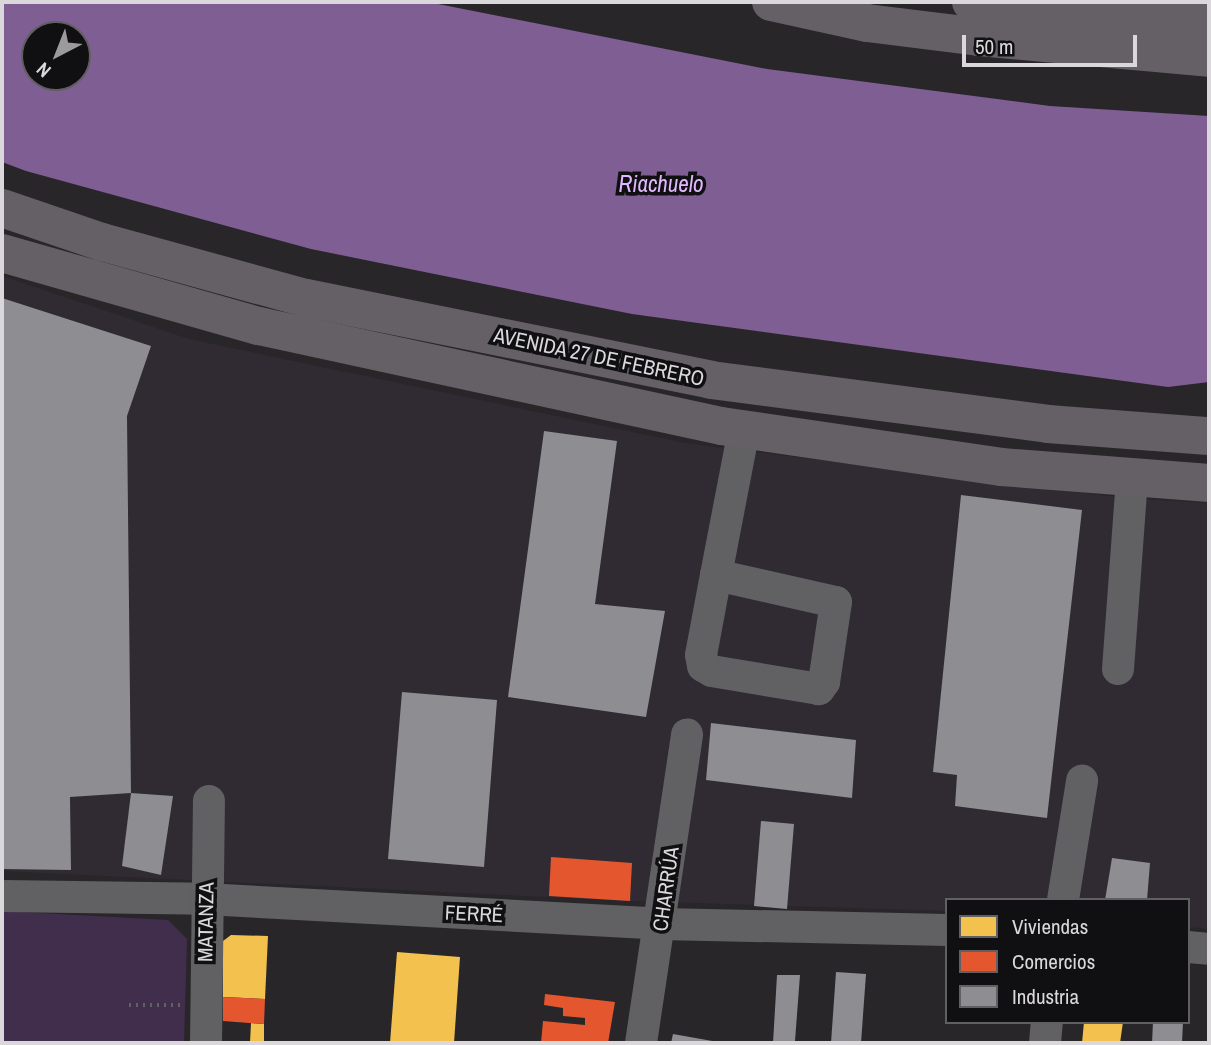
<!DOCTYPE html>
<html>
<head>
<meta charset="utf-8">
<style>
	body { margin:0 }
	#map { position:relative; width:1211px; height:1045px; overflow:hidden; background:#282629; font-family:"Archivo Narrow",sans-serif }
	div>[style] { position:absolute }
	.built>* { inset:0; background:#302a33 }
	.green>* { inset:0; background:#412e4d }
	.water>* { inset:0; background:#7f5e94 }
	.homes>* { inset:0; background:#f2c14e }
	.shops>* { inset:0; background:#e4572e }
	.industry>* { inset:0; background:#8d8d92 }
	.path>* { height:4.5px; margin-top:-2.25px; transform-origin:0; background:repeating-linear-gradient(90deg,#616062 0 2px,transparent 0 7px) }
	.minor>* { height:32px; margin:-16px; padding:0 16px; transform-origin:16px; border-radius:16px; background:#616062 }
	.major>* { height:38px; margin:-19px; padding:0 19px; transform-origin:19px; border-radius:19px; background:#646065 }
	span { translate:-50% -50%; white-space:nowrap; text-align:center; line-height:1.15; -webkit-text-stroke:7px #100f11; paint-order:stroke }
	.street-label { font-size:21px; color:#dad8db }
	.water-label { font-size:23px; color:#e2b8fd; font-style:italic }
	.frame { position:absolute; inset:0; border:4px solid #dad8db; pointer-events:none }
	.legend { position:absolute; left:945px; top:898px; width:245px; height:126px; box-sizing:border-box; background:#100f11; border:2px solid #615f62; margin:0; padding:9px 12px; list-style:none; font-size:21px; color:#dad8db }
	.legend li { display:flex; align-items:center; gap:14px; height:35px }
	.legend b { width:35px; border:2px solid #615f62 }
	.north { position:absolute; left:21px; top:21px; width:70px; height:70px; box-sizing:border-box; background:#100f11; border:2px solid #615f62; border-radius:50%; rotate:222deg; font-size:19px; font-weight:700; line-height:28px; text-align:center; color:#dad8db }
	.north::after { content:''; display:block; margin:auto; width:24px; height:32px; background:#9c9a9d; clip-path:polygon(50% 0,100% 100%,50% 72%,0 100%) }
	.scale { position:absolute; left:962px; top:35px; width:175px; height:32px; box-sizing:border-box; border:4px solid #dad8db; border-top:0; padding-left:9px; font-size:21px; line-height:24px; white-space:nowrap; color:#dad8db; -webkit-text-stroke:5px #100f11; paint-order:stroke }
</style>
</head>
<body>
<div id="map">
	<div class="built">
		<div style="clip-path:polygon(2px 276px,189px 339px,685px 443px,1125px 498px,1209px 503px,1209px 929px,1188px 927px,1188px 900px,947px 900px,947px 911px,630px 901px,2px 871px)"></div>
	</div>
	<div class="green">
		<div style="clip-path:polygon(2px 911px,168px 920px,187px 939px,184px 1043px,2px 1043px)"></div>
	</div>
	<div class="water">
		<div style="clip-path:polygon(evenodd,2px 2px,428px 2px,767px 69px,1050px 106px,1209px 116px,1209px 382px,1168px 387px,632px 314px,311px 249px,26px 171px,2px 162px,2px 2px,35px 35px,77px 35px,77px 77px,35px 77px,35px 35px)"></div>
	</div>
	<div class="homes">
		<div style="clip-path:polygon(231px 935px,268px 936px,265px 999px,223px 997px,223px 941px)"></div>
		<div style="clip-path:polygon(397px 952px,460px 957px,454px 1043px,390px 1043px)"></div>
		<div style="clip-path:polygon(1084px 1022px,1123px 1022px,1120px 1043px,1082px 1043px)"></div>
		<div style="clip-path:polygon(251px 1023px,264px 1024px,264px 1043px,250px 1043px)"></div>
	</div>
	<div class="shops">
		<div style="clip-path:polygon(551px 857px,632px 863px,630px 901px,549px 896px)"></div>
		<div style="clip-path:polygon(545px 994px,615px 1002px,608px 1043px,541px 1043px,543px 1021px,585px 1025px,585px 1018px,563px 1016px,563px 1008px,544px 1005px)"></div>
		<div style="clip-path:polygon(223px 997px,265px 999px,264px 1024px,223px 1021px)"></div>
	</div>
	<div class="industry">
		<div style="clip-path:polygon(2px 298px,151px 346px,127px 416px,131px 793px,70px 797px,71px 870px,2px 869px)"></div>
		<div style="clip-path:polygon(544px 431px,617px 441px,595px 604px,665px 611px,646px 717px,508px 697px)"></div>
		<div style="clip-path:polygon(961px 495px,1082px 510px,1047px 818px,955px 806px,957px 775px,933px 772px)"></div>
		<div style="clip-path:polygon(402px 692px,497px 700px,484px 867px,388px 859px)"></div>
		<div style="clip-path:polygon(711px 723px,856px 740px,852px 798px,706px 780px)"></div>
		<div style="clip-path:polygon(131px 793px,173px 796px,161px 875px,122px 866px)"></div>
		<div style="clip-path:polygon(761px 821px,794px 824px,787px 909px,754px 906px)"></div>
		<div style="clip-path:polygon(1112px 858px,1150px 863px,1147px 900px,1105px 900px)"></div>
		<div style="clip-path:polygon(836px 972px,866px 974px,861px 1043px,831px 1043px)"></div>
		<div style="clip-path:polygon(777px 975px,800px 975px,795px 1041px,800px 1043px,773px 1043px)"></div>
		<div style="clip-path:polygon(1153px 1022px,1183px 1022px,1182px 1043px,1152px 1043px)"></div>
		<div style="clip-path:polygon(673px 1034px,718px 1042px,718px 1043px,671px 1043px)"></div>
	</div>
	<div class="path">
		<div style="left:129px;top:1005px;width:52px"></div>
	</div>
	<div class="minor">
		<div style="left:716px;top:575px;width:123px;rotate:12.7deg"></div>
		<div style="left:836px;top:602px;width:81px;rotate:98.5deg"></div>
		<div style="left:824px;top:682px;width:9px;rotate:126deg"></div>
		<div style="left:819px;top:689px;width:109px;rotate:-170.5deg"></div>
		<div style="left:712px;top:671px;width:10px;rotate:-151deg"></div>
		<div style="left:703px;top:666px;width:11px;rotate:-100deg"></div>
		<div style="left:701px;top:655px;width:81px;rotate:-79.4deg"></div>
		<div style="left:716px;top:575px;width:148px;rotate:-79.1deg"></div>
		<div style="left:1118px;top:669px;width:192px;rotate:-85.8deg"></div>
		<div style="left:2px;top:896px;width:203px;rotate:0.8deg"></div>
		<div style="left:205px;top:899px;width:457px;rotate:3.1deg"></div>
		<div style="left:661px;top:924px;width:286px;rotate:1.2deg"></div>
		<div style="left:1063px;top:900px;width:121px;rotate:-80.9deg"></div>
		<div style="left:1188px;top:947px;width:21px;rotate:5deg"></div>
		<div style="left:206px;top:1043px;width:242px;rotate:-89.3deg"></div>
		<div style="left:641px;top:1043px;width:312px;rotate:-81.5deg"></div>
		<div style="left:1045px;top:1043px;width:21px;rotate:-85deg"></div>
	</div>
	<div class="major">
		<div style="left:771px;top:2px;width:98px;rotate:12.3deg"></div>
		<div style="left:867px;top:23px;width:113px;rotate:7.1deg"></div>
		<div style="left:979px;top:37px;width:231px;rotate:5.2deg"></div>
		<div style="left:971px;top:2px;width:239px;rotate:5deg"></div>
		<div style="left:2px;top:208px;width:106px;rotate:18.8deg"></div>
		<div style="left:102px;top:242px;width:212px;rotate:15.4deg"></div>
		<div style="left:306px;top:298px;width:413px;rotate:11.4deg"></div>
		<div style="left:711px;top:380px;width:340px;rotate:7.4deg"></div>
		<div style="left:1048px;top:424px;width:161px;rotate:4.3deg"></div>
		<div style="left:2px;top:253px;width:267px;rotate:15.9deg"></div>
		<div style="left:259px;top:326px;width:473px;rotate:12.2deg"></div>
		<div style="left:721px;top:426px;width:283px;rotate:8.3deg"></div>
		<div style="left:1001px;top:467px;width:209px;rotate:4.4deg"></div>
	</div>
	<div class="street-label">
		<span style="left:599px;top:357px;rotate:12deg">AVENIDA 27 DE FEBRERO</span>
		<span style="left:666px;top:889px;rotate:-82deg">CHARRÚA</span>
		<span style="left:474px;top:914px;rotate:3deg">FERRÉ</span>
		<span style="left:206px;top:922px;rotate:-89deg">MATANZA</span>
	</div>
	<div class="water-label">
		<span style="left:661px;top:184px">Riachuelo</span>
	</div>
	<div class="frame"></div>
	<ul class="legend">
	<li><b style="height:19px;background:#f2c14e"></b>Viviendas</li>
	<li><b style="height:19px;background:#e4572e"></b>Comercios</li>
	<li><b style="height:19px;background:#8d8d92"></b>Industria</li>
	</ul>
	<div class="north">N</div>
	<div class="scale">50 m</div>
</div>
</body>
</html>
